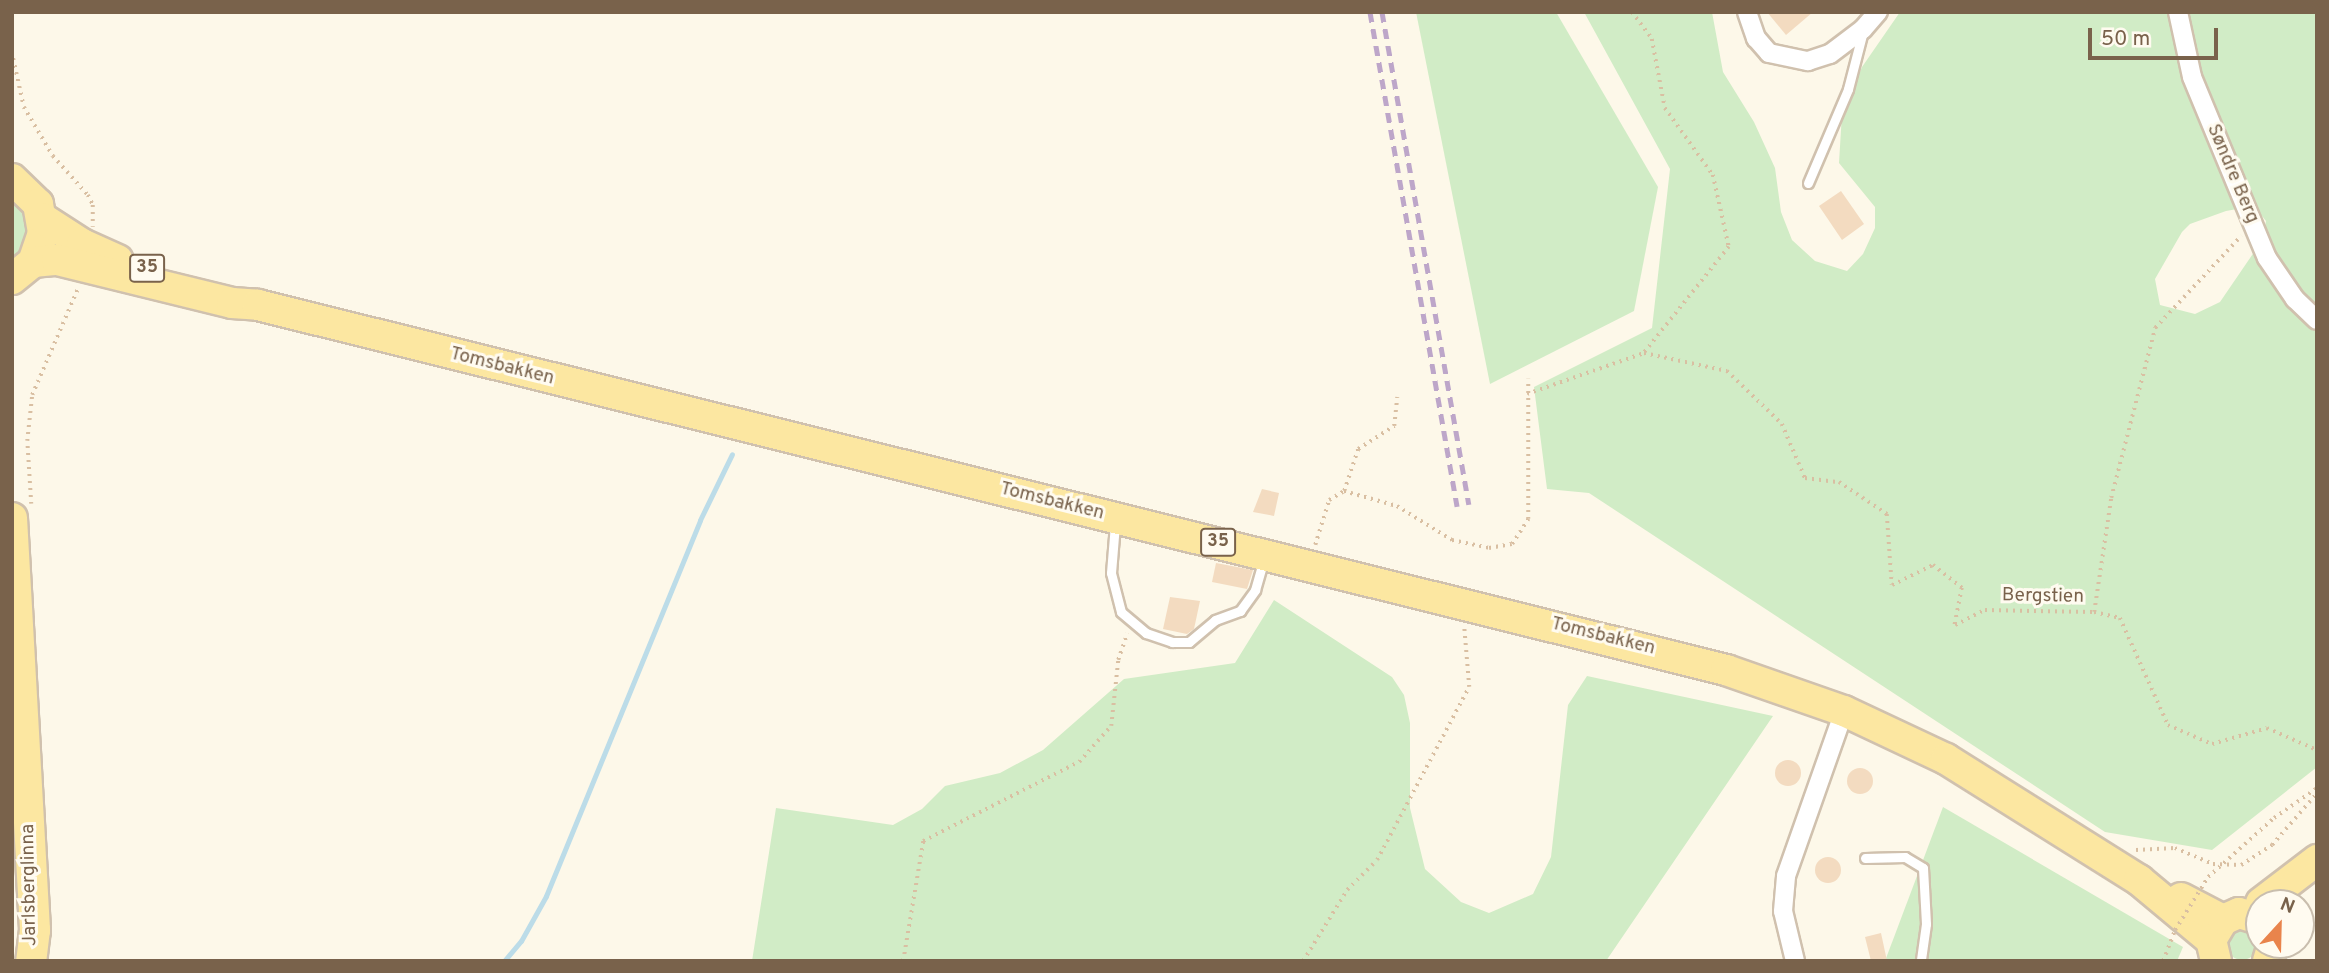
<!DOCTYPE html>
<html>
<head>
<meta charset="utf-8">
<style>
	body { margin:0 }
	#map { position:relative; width:2329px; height:973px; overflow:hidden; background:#fdf8e9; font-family:Overpass,sans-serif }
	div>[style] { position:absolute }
	.green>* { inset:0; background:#d1ecc6 }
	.round { border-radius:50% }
	.stream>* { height:5px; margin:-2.5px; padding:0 2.5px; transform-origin:2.5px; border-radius:2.5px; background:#bcdce8 }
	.building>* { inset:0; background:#f3dbc0 }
	.path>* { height:3.5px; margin-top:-1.75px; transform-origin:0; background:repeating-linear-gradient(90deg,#d9bfa2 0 2px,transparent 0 7px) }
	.roads { filter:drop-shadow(2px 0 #d0c1ae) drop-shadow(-2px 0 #d0c1ae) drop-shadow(0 2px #d0c1ae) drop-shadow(0 -2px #d0c1ae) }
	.lane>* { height:9px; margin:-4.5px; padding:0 4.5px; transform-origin:4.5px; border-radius:4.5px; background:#fff }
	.street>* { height:18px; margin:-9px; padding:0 9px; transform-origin:9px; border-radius:9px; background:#fff }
	.primary>* { height:30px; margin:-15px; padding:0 15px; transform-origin:15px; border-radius:15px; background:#fce7a1 }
	.rail>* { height:5px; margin-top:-2.5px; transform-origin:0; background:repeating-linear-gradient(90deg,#bda6c9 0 10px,transparent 0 17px) }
	.path-bridge>* { height:3.5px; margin-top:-1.75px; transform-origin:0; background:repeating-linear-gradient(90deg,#d9bfa2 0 2px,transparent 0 7px) }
	span { translate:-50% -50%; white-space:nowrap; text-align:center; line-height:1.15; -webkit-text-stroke:6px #fffbf0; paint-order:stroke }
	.shield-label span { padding:2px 5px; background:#fffbf0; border:2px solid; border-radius:5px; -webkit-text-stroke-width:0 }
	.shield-label { font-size:18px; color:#79624b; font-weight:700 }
	.street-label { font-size:19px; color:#79624b }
	.frame { position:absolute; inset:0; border:14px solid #79624b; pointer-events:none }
	.north { position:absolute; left:2245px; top:889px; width:70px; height:70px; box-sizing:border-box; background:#fffbf0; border:2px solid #c9beae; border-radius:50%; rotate:22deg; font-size:19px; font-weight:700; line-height:28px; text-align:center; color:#79624b }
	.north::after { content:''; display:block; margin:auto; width:24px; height:32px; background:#e9844c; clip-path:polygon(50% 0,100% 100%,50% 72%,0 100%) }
	.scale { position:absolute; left:2088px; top:28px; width:130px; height:32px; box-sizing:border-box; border:4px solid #79624b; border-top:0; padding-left:9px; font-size:21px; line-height:24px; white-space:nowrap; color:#79624b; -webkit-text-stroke:5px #fffbf0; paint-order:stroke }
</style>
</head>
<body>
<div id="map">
	<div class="green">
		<div style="clip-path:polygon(1416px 12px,1556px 12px,1658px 187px,1634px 311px,1490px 384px)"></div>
		<div style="clip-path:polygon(evenodd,1584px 12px,1712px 12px,1723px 72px,1754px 122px,1775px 168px,1781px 212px,1792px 240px,1815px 261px,1847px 271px,1863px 254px,1875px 228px,1875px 207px,1839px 163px,1842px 113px,1862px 67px,1900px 12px,2317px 12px,2317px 767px,2212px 850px,2105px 832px,1589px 493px,1547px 489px,1534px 387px,1652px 328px,1670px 169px,1584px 12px,2254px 206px,2266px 221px,2263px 239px,2220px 302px,2195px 314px,2160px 305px,2155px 279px,2182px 232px,2190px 224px,2226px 211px,2254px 206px)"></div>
		<div style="clip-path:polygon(12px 194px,25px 207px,30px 239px,12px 266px)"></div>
		<div style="clip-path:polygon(1274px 600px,1392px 677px,1404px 695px,1410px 723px,1410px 808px,1425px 869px,1461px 902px,1489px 913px,1533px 894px,1551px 857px,1568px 705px,1587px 676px,1773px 716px,1606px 961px,752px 961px,776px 808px,893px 825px,922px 809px,945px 786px,1000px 773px,1043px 750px,1124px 679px,1235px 663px)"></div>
		<div style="clip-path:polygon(1943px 807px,2183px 947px,2177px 961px,1885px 961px)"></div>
		<div class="round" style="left:2227px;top:930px;width:30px;height:30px"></div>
	</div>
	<div class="stream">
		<div style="left:504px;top:961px;width:26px;rotate:-50deg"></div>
		<div style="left:521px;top:941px;width:51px;rotate:-60.9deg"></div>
		<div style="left:546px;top:896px;width:406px;rotate:-67.7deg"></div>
		<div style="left:700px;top:520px;width:73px;rotate:-64.1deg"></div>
	</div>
	<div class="building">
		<div style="clip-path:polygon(1767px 12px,1813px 12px,1786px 35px)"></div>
		<div style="clip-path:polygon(1841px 191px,1864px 224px,1842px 240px,1819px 206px)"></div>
		<div style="clip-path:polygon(1262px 489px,1279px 493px,1274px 516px,1253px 512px)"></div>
		<div style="clip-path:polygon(1216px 563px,1253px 570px,1247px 589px,1212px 582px)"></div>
		<div style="clip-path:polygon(1170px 597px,1200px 601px,1194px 629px,1187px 634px,1163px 629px)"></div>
		<div class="round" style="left:1775px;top:760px;width:26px;height:26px"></div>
		<div class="round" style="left:1847px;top:768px;width:26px;height:26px"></div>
		<div class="round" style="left:1815px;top:857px;width:26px;height:26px"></div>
		<div style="clip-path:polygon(1881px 933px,1887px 961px,1871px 961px,1865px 937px)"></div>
	</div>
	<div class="path">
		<div style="left:1632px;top:12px;width:34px;rotate:53deg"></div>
		<div style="left:1652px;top:39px;width:70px;rotate:79.3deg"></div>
		<div style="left:1665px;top:108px;width:82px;rotate:54.4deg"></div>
		<div style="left:1713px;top:175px;width:74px;rotate:77.5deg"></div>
		<div style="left:1729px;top:247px;width:136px;rotate:128.7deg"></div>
		<div style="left:1644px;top:353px;width:85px;rotate:12.2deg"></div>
		<div style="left:1727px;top:371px;width:76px;rotate:43.9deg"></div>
		<div style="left:1782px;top:424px;width:59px;rotate:66.9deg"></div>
		<div style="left:1805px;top:478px;width:34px;rotate:7deg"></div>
		<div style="left:1839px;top:482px;width:58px;rotate:33.7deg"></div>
		<div style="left:1887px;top:514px;width:71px;rotate:86deg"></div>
		<div style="left:1892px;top:585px;width:46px;rotate:-26deg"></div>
		<div style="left:1933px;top:565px;width:37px;rotate:38deg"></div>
		<div style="left:1962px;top:588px;width:38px;rotate:101deg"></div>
		<div style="left:1955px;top:625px;width:34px;rotate:-27deg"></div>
		<div style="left:1985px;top:610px;width:109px;rotate:1.1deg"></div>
		<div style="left:2094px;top:612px;width:115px;rotate:-81.5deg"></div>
		<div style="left:2111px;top:498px;width:176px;rotate:-75.5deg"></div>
		<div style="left:2155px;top:328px;width:126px;rotate:-46.9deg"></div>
		<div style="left:12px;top:52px;width:56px;rotate:77.7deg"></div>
		<div style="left:24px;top:107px;width:57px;rotate:59.4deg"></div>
		<div style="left:53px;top:156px;width:52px;rotate:48.1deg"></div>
		<div style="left:88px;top:195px;width:11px;rotate:63deg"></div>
		<div style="left:93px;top:205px;width:22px;rotate:90deg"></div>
		<div style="left:1527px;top:394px;width:124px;rotate:-19.3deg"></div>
		<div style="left:1344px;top:491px;width:44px;rotate:-71.6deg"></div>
		<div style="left:1358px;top:449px;width:43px;rotate:-32.6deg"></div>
		<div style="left:1394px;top:426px;width:29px;rotate:-84deg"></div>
		<div style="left:31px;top:504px;width:63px;rotate:-93.6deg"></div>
		<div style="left:27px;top:441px;width:46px;rotate:-83.8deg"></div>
		<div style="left:32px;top:395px;width:116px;rotate:-66.7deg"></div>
		<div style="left:1315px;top:545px;width:47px;rotate:-72.7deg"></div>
		<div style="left:1329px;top:500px;width:17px;rotate:-31deg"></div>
		<div style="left:1344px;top:491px;width:55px;rotate:15.8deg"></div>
		<div style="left:1397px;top:506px;width:65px;rotate:31.7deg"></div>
		<div style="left:1452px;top:540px;width:38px;rotate:12deg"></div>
		<div style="left:1489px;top:548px;width:23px;rotate:-10deg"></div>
		<div style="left:1512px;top:544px;width:30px;rotate:-57deg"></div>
		<div style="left:1528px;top:519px;width:140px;rotate:-90deg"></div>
		<div style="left:2094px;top:612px;width:27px;rotate:13deg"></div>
		<div style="left:2120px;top:618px;width:117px;rotate:65.8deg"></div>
		<div style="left:2168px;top:725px;width:48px;rotate:23.4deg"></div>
		<div style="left:2212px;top:744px;width:57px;rotate:-16.2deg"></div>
		<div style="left:2267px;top:728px;width:55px;rotate:23.7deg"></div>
		<div style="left:2274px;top:818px;width:52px;rotate:-34.9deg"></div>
		<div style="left:2136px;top:850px;width:39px;rotate:-3deg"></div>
		<div style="left:2175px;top:848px;width:41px;rotate:22.8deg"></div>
		<div style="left:2213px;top:864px;width:28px;rotate:2deg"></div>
		<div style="left:2241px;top:865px;width:37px;rotate:-33deg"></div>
		<div style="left:2272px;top:845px;width:69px;rotate:-49.1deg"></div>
		<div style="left:903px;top:961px;width:122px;rotate:-80.5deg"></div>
		<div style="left:923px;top:841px;width:175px;rotate:-26.9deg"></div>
		<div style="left:1079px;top:762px;width:48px;rotate:-48.4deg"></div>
		<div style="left:1111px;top:726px;width:66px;rotate:-83.9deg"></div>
		<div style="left:1118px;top:660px;width:28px;rotate:-71deg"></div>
		<div style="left:1303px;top:961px;width:84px;rotate:-58.2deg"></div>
		<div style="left:1347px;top:890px;width:42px;rotate:-45deg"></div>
		<div style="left:1377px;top:860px;width:196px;rotate:-62deg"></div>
		<div style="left:1469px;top:687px;width:60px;rotate:-94.8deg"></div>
	</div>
	<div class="roads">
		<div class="lane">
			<div style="left:1808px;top:183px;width:102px;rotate:-66.9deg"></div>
			<div style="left:1848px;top:89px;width:60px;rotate:-75.5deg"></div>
			<div style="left:1115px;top:524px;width:49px;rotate:94.7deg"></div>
			<div style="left:1111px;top:573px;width:40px;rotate:75.6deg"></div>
			<div style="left:1121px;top:612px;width:33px;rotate:40deg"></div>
			<div style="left:1146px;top:633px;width:28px;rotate:19deg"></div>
			<div style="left:1172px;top:642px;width:17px"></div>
			<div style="left:1189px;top:642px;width:34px;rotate:-40deg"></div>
			<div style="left:1215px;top:620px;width:27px;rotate:-20deg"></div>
			<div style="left:1240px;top:611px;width:26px;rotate:-54deg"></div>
			<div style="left:1255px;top:590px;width:33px;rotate:-74deg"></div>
			<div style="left:1865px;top:858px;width:40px;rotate:-1.4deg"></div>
			<div style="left:1905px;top:857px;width:21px;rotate:31deg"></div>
			<div style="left:1923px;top:868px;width:56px;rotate:86.9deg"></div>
			<div style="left:1926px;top:924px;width:37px;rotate:98deg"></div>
		</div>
		<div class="street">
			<div style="left:1747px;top:12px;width:28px;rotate:71deg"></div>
			<div style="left:1756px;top:38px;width:20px;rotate:49deg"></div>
			<div style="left:1769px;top:53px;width:40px;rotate:12deg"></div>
			<div style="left:1808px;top:61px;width:23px;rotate:-18deg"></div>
			<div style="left:1830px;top:54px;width:41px;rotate:-37.1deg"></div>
			<div style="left:1863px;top:29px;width:23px;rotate:-49deg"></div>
			<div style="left:2178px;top:12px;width:66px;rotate:77.8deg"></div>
			<div style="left:2192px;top:77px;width:196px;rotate:67.5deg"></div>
			<div style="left:2267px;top:258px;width:50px;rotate:55.7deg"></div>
			<div style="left:2295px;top:299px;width:30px;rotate:44deg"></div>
			<div style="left:1795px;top:961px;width:51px;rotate:-103.5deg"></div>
			<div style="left:1783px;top:911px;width:35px;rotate:-85deg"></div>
			<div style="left:1786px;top:876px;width:175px;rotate:-70.6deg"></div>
		</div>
		<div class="primary">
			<div style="left:12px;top:179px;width:36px;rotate:44deg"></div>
			<div style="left:38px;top:204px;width:29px;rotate:80deg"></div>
			<div style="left:43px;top:233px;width:31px;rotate:109deg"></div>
			<div style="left:33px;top:262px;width:27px;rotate:141deg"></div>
			<div style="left:42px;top:218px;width:48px;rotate:33deg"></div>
			<div style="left:82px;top:244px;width:39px;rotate:24deg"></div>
			<div style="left:33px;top:262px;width:24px;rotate:-5deg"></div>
			<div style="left:57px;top:260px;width:180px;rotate:13.8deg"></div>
			<div style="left:232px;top:303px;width:26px;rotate:4deg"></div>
			<div style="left:258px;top:305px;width:1513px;rotate:13.96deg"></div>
			<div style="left:1726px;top:670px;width:125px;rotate:19.2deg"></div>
			<div style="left:1844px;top:711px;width:113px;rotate:25.2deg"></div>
			<div style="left:1946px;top:759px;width:228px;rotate:32.1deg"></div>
			<div style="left:2139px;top:880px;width:94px;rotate:39.8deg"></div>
			<div style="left:12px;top:518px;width:413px;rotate:86.8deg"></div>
			<div style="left:35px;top:930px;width:31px;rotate:97deg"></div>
			<div style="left:2181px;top:898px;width:47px;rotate:27.6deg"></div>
			<div style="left:2261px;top:903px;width:71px;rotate:-37.5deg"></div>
			<div style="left:2216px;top:961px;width:22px;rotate:-103deg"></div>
			<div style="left:2211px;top:940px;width:23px;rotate:-59deg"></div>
			<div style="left:2223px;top:920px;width:17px;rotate:-24deg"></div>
			<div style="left:2239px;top:913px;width:21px;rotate:17deg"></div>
			<div style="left:2268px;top:961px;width:17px;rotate:-73deg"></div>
		</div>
	</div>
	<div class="rail">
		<div style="left:1370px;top:12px;width:502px;rotate:80.01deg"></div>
		<div style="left:1382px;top:12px;width:500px;rotate:80deg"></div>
	</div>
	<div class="path-bridge">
		<div style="left:2163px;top:961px;width:33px;rotate:-69deg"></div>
		<div style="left:2175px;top:930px;width:62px;rotate:-58.1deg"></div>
		<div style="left:2208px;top:877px;width:89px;rotate:-41.8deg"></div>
	</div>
	<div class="shield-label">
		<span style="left:147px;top:268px">35</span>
		<span style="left:1218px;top:542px">35</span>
	</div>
	<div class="street-label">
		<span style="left:2232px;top:174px;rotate:67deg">Søndre Berg</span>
		<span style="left:502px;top:367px;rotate:14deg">Tomsbakken</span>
		<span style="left:1052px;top:502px;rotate:14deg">Tomsbakken</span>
		<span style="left:2043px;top:597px;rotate:1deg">Bergstien</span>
		<span style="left:1603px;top:637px;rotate:14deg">Tomsbakken</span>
		<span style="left:30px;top:885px;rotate:-91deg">Jarlsberglinna</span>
	</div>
	<div class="frame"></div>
	<div class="north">N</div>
	<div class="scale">50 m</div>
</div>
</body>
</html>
